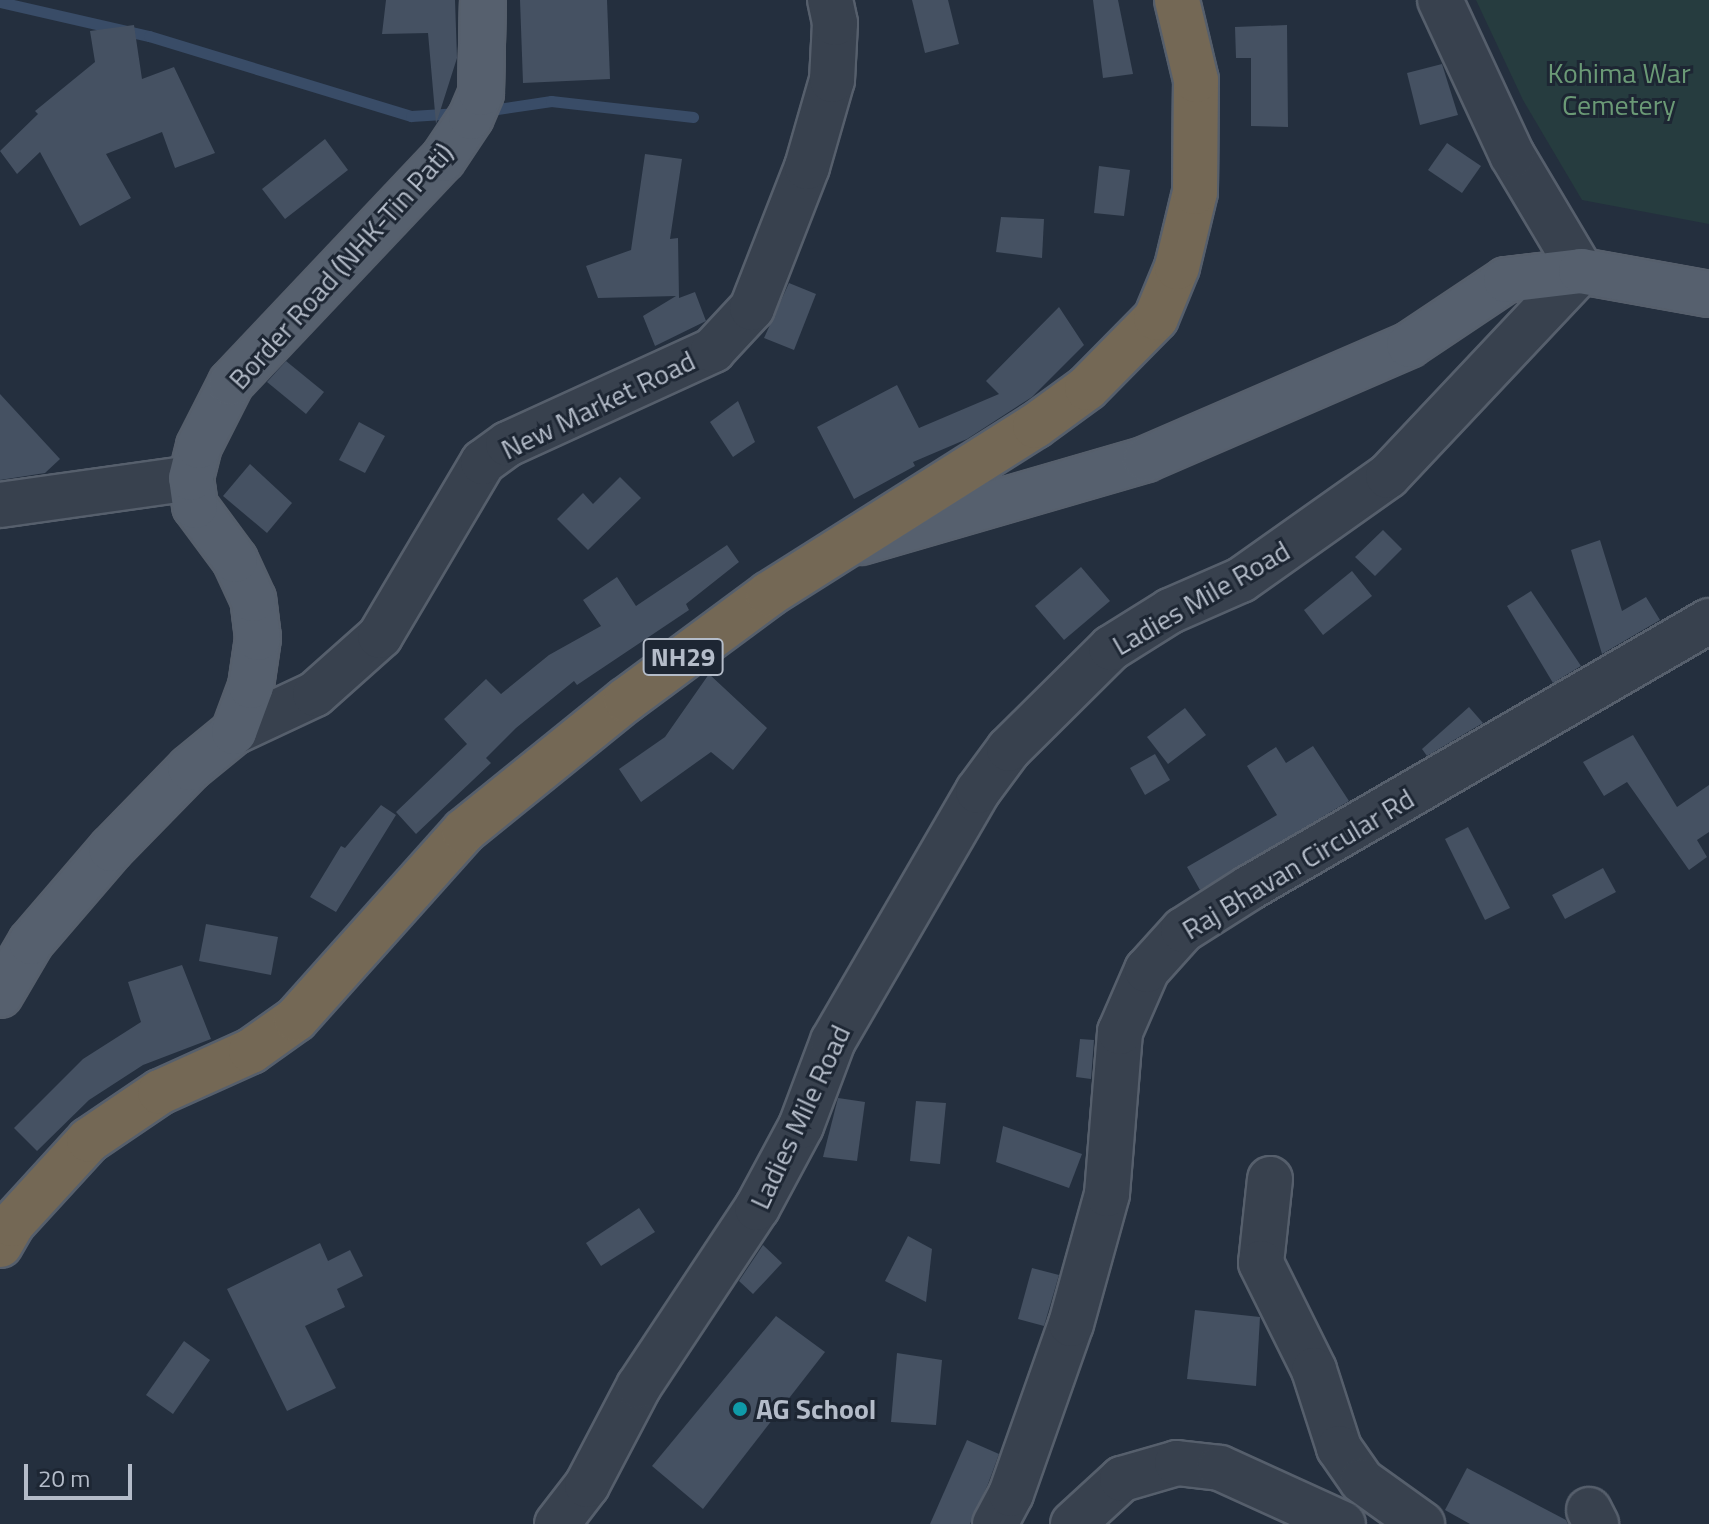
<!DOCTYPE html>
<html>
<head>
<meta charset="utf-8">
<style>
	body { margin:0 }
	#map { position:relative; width:1709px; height:1524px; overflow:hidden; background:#242f3e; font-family:"Titillium Web",sans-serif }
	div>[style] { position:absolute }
	.green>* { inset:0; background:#263c3f }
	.stream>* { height:11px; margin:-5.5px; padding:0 5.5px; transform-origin:5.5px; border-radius:5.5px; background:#394c67 }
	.building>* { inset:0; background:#455162 }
	.roads { filter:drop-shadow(2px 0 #565f6c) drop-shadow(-2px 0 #565f6c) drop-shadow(0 2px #565f6c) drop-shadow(0 -2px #565f6c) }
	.minor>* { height:44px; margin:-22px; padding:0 22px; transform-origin:22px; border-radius:22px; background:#38414e }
	.major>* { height:44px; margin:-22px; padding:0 22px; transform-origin:22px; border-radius:22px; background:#56606e }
	.highway>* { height:44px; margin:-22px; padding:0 22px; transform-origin:22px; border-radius:22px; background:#746855 }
	.dots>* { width:22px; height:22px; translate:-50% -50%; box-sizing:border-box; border:4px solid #1d2633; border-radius:50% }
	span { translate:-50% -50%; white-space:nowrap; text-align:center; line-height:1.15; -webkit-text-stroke:6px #1d2633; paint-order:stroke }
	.shield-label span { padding:2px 6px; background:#1d2633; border:2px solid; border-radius:6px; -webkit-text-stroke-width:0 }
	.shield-label { font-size:26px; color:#b4bcc9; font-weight:700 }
	.park-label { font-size:28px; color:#6b9a76 }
	.street-label { font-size:28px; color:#b4bcc9 }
	.poi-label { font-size:28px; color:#b4bcc9; font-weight:700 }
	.left { translate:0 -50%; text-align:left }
	.scale { position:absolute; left:24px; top:1464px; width:108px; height:36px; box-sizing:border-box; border:4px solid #b4bcc9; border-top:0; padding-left:10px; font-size:24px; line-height:28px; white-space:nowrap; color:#b4bcc9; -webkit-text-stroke:6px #1d2633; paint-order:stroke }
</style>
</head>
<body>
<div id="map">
	<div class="green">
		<div style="clip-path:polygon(1476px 0,1709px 0,1709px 224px,1582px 200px,1523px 100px)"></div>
	</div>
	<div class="stream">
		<div style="left:0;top:2px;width:153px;rotate:12.9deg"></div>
		<div style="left:149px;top:36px;width:274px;rotate:17deg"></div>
		<div style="left:411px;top:116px;width:48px;rotate:-3.6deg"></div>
		<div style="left:484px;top:111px;width:68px;rotate:-8.5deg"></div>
		<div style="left:551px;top:101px;width:143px;rotate:6.4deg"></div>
	</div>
	<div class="building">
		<div style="clip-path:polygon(386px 0,455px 0,457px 58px,436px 124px,428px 33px,382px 34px)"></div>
		<div style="clip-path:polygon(520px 0,607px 0,610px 79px,523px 83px)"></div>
		<div style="clip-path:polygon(912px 0,948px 0,959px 44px,925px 53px)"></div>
		<div style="clip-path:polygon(1093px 0,1118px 0,1133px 74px,1103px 78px)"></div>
		<div style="clip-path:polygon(134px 25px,142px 79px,174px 67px,215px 153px,175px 168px,162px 132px,106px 154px,131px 198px,80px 226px,40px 152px,17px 174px,0 151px,38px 114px,35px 111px,95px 62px,90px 31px)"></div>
		<div style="clip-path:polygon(1287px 25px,1288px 127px,1251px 126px,1251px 58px,1236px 58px,1235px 27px)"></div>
		<div style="clip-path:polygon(1442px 64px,1458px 115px,1420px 125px,1407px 73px)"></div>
		<div style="clip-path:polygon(325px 139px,348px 170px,285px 219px,262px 189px)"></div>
		<div style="clip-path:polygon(1447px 143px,1481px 166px,1462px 193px,1428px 170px)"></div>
		<div style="clip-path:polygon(645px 154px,682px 159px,670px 239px,678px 238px,679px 298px,695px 292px,706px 321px,655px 346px,643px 316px,676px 296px,598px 298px,586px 266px,631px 250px)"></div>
		<div style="clip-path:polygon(1099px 166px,1130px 170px,1124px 216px,1094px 213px)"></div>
		<div style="clip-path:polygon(1001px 217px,1044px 219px,1042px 258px,996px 252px)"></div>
		<div style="clip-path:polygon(789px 283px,816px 294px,794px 350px,764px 338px)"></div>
		<div style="clip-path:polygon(1059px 307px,1084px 345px,1032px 397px,967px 439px,913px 462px,915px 466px,854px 499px,817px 427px,897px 385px,919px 428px,999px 394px,986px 381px)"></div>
		<div style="clip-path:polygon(286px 361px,324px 392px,306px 414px,267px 382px)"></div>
		<div style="clip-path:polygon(0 394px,60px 459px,45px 473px,0 480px)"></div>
		<div style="clip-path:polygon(738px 401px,755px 442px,733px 457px,710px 422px)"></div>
		<div style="clip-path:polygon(359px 422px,385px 436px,365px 473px,339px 460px)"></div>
		<div style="clip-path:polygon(250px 464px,292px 503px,267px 533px,223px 496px)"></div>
		<div style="clip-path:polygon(620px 477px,641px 498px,588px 550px,557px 519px,583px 493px,593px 504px)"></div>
		<div style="clip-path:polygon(1383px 530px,1402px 549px,1375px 576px,1355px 557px)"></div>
		<div style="clip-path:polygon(1600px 540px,1622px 611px,1646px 597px,1660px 620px,1602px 654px,1571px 550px)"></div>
		<div style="clip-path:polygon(727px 545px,739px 562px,686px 604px,689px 610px,577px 685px,574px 681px,516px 728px,486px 758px,491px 763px,416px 834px,396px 812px,467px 744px,444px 719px,486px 679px,501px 694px,549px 655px,601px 626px,583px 600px,617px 577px,636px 606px)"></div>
		<div style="clip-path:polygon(1081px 567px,1110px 601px,1064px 640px,1035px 606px)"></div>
		<div style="clip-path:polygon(1352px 571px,1372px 596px,1323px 635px,1304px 610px)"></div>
		<div style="clip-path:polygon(1531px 591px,1581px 666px,1553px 683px,1507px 606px)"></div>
		<div style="clip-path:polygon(709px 674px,767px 728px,733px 770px,711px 752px,641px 802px,619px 769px,665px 737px)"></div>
		<div style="clip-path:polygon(1469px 707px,1483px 723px,1427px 756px,1422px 749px)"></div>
		<div style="clip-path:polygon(1185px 708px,1206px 735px,1168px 764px,1147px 737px)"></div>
		<div style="clip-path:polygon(1633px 735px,1677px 807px,1709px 785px,1709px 832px,1697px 840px,1707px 857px,1689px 870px,1627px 782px,1604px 796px,1583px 762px)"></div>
		<div style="clip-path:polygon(1313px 746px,1349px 801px,1200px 890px,1187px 867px,1277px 815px,1247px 766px,1276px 747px,1286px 763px)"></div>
		<div style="clip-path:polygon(1155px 754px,1170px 780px,1145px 795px,1130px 768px)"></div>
		<div style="clip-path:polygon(381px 805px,396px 815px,336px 912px,310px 897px,341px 846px,345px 848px)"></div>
		<div style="clip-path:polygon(1468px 827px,1510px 908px,1485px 920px,1445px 839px)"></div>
		<div style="clip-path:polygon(1603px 868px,1616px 892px,1565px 919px,1552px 895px)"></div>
		<div style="clip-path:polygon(206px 924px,278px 937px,271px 975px,199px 961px)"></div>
		<div style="clip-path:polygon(182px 965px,211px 1039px,143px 1065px,89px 1100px,37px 1151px,14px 1128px,83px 1059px,141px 1022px,128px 982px)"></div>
		<div style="clip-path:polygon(1080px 1039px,1094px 1040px,1091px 1079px,1076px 1077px)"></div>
		<div style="clip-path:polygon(838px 1098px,865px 1102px,857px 1161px,823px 1157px)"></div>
		<div style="clip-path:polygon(916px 1101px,946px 1103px,940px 1164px,910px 1161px)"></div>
		<div style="clip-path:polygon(1003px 1126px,1082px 1154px,1069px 1188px,996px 1162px)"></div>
		<div style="clip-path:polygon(639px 1208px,655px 1232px,601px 1266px,586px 1243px)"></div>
		<div style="clip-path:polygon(908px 1236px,932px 1249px,926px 1302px,885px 1281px)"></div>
		<div style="clip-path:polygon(320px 1243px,328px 1261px,350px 1250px,363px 1276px,337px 1289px,345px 1307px,305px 1326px,336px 1388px,287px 1411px,227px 1289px)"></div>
		<div style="clip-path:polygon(763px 1245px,782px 1263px,753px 1294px,739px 1281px)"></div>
		<div style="clip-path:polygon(1032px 1268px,1059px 1275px,1044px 1326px,1018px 1319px)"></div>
		<div style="clip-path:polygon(1195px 1310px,1260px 1317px,1256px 1386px,1187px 1379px)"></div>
		<div style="clip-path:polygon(776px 1316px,825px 1352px,703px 1509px,652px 1466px)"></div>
		<div style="clip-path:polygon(184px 1341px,210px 1360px,173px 1414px,146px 1395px)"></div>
		<div style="clip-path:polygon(897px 1353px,942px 1360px,936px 1425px,891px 1422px)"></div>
		<div style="clip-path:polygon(967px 1440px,999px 1454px,988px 1484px,970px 1524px,930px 1524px)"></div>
		<div style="clip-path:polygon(1467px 1468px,1566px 1520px,1568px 1524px,1470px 1524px,1445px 1510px)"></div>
	</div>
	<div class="roads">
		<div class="minor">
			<div style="left:0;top:505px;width:193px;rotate:-8deg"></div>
			<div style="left:234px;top:732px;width:89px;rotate:-25.1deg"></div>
			<div style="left:315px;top:694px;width:87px;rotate:-41.7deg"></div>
			<div style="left:380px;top:636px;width:202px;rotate:-59.4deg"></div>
			<div style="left:483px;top:462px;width:31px;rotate:-36deg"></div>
			<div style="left:508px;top:444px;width:226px;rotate:-24.6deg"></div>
			<div style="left:713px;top:350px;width:57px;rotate:-47.1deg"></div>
			<div style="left:752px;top:308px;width:151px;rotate:-68.7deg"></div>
			<div style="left:807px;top:167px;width:91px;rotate:-74deg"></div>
			<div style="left:832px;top:80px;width:57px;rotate:-87deg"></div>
			<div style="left:835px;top:23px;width:24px;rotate:-102deg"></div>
			<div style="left:1270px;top:1179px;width:84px;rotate:96.1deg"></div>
			<div style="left:1261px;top:1263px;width:119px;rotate:63.6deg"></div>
			<div style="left:1314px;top:1370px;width:82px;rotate:72.2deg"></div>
			<div style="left:1339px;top:1448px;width:40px;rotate:55.1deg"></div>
			<div style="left:1362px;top:1481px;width:74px;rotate:35.6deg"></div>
			<div style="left:1589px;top:1510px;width:16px;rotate:63deg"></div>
			<div style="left:557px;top:1524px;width:49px;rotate:-52.4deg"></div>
			<div style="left:587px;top:1485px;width:112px;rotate:-62.3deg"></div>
			<div style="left:639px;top:1386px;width:214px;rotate:-56.5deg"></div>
			<div style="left:757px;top:1208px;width:93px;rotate:-61.8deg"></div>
			<div style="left:801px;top:1126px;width:91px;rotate:-69.4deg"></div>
			<div style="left:833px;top:1041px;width:289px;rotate:-59.9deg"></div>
			<div style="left:978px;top:791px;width:52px;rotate:-53.6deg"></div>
			<div style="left:1009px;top:749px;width:144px;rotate:-44.7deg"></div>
			<div style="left:1111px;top:648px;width:70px;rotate:-32.1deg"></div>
			<div style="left:1170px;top:611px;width:77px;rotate:-23.6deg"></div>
			<div style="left:1241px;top:580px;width:180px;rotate:-35.3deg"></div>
			<div style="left:1388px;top:476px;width:282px;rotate:-46.7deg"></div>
			<div style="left:1581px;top:271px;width:135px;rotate:-120.7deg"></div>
			<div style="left:1512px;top:155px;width:171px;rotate:-114.9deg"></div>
			<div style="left:995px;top:1524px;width:34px;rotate:-62deg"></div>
			<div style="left:1011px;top:1494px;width:180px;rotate:-70.6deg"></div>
			<div style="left:1071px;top:1324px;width:135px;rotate:-74.5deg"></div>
			<div style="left:1107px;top:1194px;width:163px;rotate:-85.4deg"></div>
			<div style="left:1120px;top:1032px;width:68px;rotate:-66.5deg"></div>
			<div style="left:1147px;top:970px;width:54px;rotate:-48deg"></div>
			<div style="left:1183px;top:930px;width:78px;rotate:-32.5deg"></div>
			<div style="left:1249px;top:888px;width:532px;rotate:-30.13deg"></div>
			<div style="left:1073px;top:1524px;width:67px;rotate:-42.6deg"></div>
			<div style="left:1122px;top:1479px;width:57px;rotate:-16.2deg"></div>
			<div style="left:1177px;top:1463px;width:43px;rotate:6.6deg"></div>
			<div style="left:1220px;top:1468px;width:135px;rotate:24.5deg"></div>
		</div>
		<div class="major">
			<div style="left:861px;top:542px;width:297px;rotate:-16.2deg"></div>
			<div style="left:1146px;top:459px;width:287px;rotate:-23.4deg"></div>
			<div style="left:1409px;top:345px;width:117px;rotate:-33.8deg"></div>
			<div style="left:1506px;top:280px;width:76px;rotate:-6.8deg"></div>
			<div style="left:1581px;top:271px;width:130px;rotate:10.2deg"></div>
			<div style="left:0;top:995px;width:61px;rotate:-59.7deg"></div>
			<div style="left:31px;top:942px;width:123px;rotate:-49.3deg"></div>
			<div style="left:111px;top:849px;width:113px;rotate:-45.7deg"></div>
			<div style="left:190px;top:768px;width:57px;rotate:-39.3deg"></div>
			<div style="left:234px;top:732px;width:49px;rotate:-69.7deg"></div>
			<div style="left:251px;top:686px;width:49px;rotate:-81.7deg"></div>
			<div style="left:258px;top:638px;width:39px;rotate:-97deg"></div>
			<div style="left:253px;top:599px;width:43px;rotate:-114.8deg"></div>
			<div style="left:235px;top:560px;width:67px;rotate:-126.5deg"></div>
			<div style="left:195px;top:506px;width:28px;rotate:-98deg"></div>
			<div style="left:191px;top:478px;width:33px;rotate:-76deg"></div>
			<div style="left:199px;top:446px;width:71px;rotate:-63.1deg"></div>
			<div style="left:231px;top:383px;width:308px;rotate:-46.6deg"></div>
			<div style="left:443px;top:159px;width:50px;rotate:-56.3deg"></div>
			<div style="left:471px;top:117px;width:26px;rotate:-67deg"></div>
			<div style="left:481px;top:93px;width:93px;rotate:-88.8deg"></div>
		</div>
		<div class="highway">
			<div style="left:0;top:1245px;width:24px;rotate:-60deg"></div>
			<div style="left:12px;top:1224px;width:114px;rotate:-47.5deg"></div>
			<div style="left:89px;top:1140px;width:86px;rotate:-34.1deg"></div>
			<div style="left:160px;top:1092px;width:100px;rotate:-24.3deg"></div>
			<div style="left:251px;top:1051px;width:55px;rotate:-35.4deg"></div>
			<div style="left:296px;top:1019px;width:252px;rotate:-48.2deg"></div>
			<div style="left:464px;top:831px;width:208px;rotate:-39deg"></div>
			<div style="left:626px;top:700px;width:178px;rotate:-36.5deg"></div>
			<div style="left:769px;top:594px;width:315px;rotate:-32.3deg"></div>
			<div style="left:1035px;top:426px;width:64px;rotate:-36.2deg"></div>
			<div style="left:1087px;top:388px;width:98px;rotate:-45.4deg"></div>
			<div style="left:1156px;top:318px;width:55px;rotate:-67.6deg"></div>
			<div style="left:1177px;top:267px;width:77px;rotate:-76.5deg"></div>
			<div style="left:1195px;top:192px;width:112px;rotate:-89.5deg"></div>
			<div style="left:1196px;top:80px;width:82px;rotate:-103.4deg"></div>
		</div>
	</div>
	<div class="dots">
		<div style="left:740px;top:1409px;background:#0f9aa8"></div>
	</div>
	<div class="shield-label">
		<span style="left:683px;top:657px">NH29</span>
	</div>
	<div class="park-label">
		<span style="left:1619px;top:89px">Kohima War<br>Cemetery</span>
	</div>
	<div class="street-label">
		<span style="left:341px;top:266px;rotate:-48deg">Border Road (NHK-Tin Pati)</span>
		<span style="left:598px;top:405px;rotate:-26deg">New Market Road</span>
		<span style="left:1201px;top:598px;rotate:-30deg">Ladies Mile Road</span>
		<span style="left:1298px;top:864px;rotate:-31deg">Raj Bhavan Circular Rd</span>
		<span style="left:800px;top:1117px;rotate:-65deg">Ladies Mile Road</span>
	</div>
	<div class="poi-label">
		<span class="left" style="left:756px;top:1409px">AG School</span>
	</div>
	<div class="scale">20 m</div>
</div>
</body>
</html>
